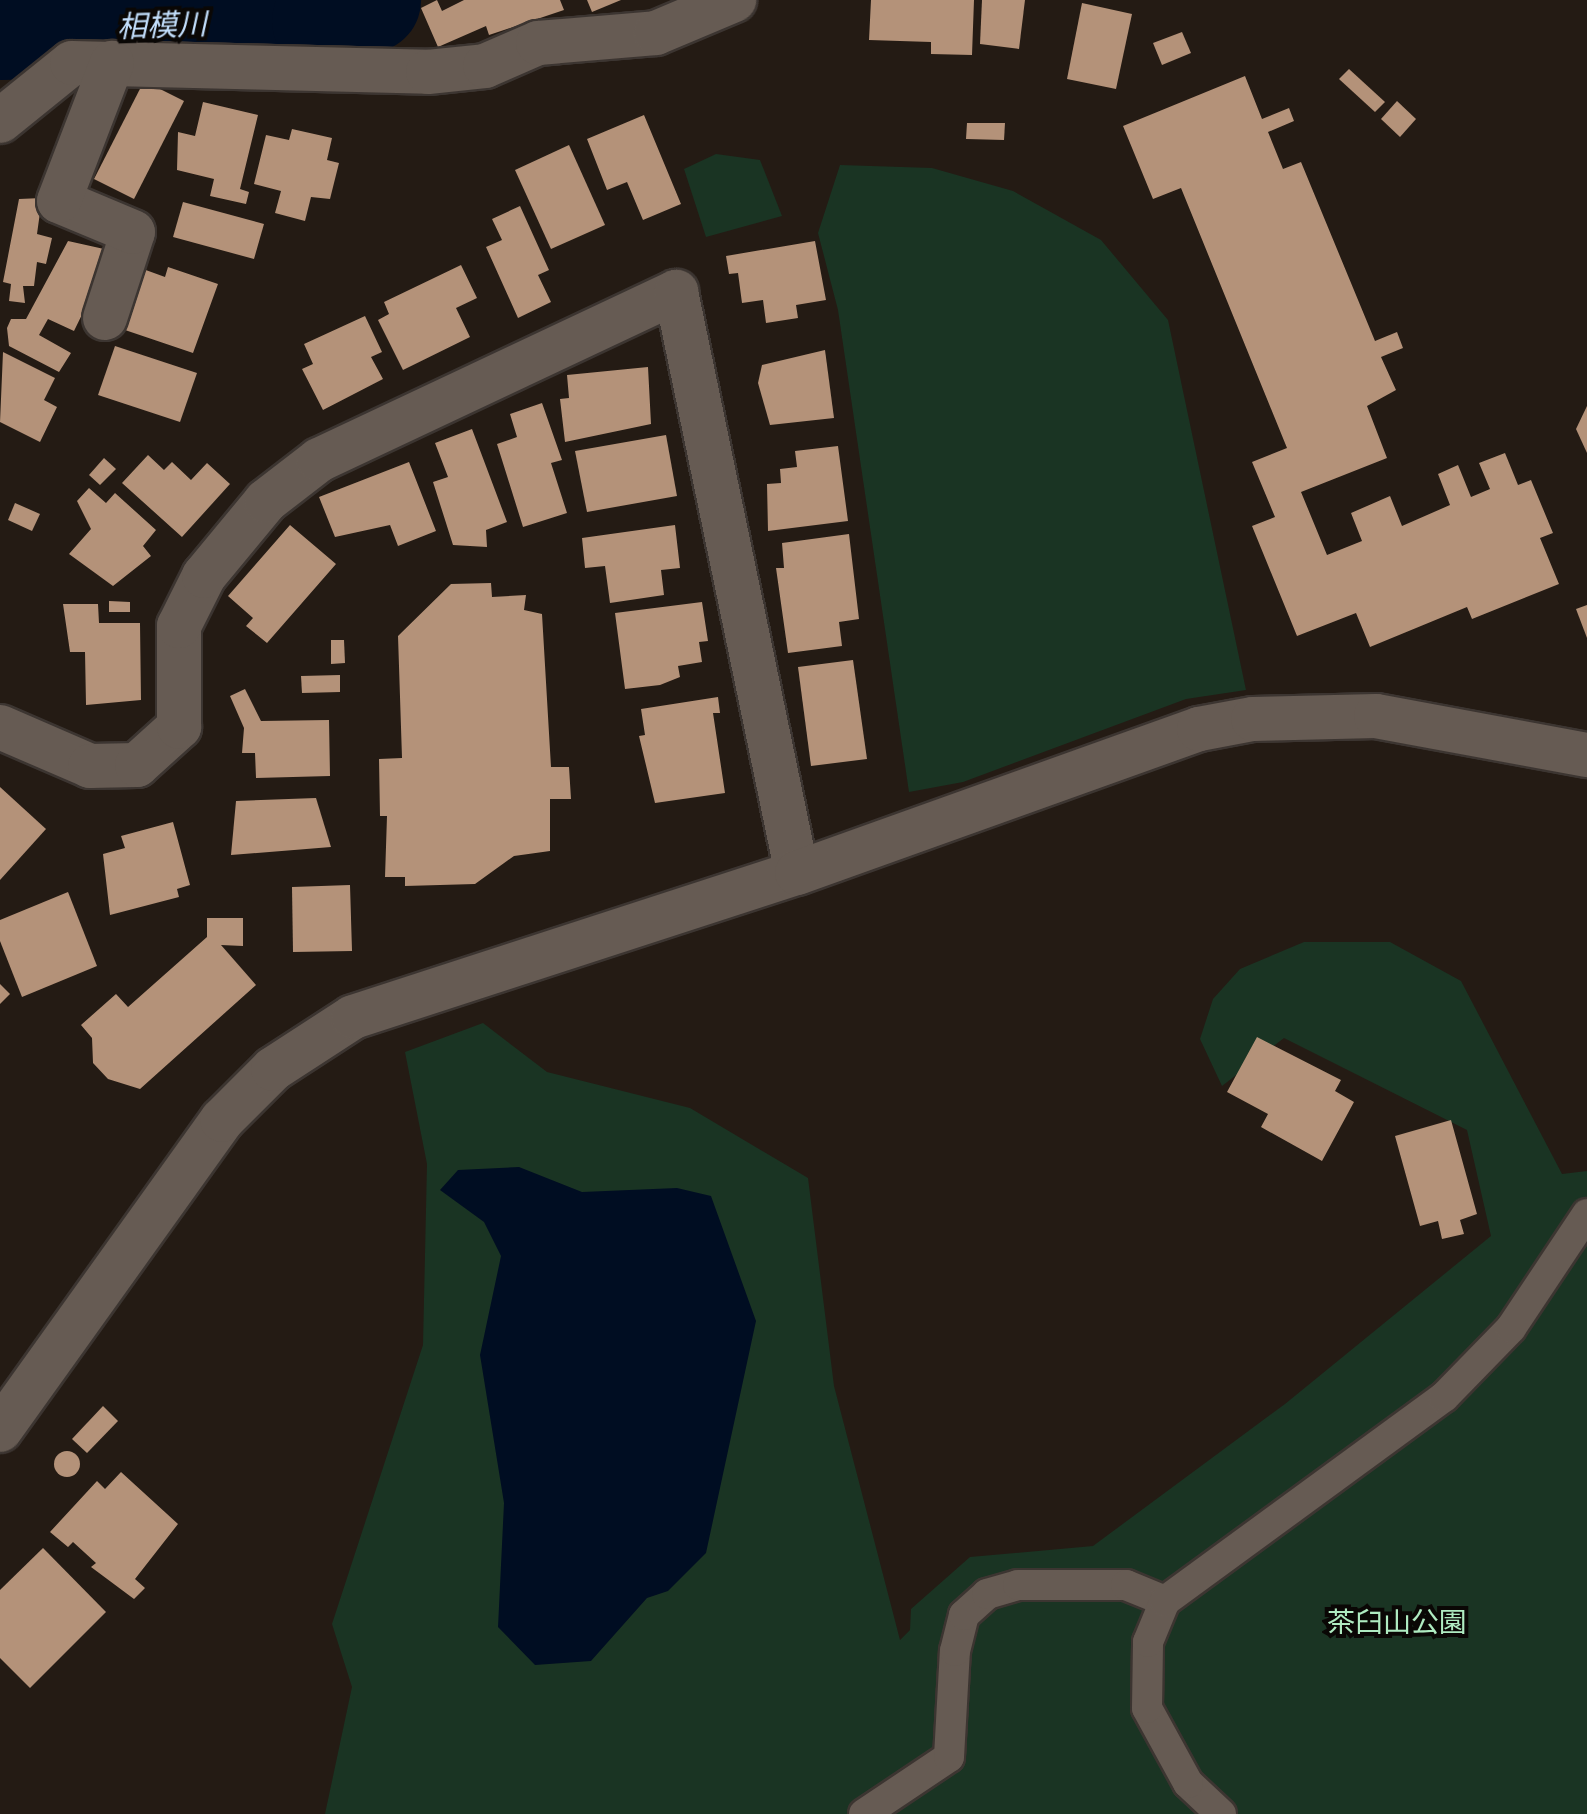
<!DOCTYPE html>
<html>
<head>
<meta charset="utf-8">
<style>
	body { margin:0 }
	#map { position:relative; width:1587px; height:1814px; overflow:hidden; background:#241b14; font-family:"Sofia Sans Condensed","Noto Sans JP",sans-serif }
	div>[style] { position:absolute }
	.green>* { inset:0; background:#1a3423 }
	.water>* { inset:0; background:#000d22 }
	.river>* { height:106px; margin:-53px; padding:0 53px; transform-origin:53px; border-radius:53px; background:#000d22 }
	.building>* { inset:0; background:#b49279 }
	.round { border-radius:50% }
	.roads { filter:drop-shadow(2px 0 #3c3531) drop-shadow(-2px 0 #3c3531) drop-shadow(0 2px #3c3531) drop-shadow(0 -2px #3c3531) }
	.service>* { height:30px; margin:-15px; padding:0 15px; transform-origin:15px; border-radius:15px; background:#665b53 }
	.minor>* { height:44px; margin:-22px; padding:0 22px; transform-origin:22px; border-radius:22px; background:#665b53 }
	.tertiary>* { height:44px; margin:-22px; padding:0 22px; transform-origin:22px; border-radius:22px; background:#665b53 }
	span { translate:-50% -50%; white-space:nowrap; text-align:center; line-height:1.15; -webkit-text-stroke:8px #0a0705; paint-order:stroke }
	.park-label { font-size:28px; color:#afebc1 }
	.water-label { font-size:30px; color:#c3dffc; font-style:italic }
</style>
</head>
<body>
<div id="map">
	<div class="green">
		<div style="clip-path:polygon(716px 154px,760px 160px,782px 216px,706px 237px,684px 169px)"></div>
		<div style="clip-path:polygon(840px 165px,932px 168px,1013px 191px,1101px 240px,1168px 320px,1246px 690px,1186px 699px,963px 782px,909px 792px,838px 310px,818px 233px)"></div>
		<div style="clip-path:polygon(1304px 942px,1390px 942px,1461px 981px,1562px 1174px,1587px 1171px,1587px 1814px,325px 1814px,352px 1687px,332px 1624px,423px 1345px,427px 1164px,405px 1052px,483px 1023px,547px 1072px,690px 1108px,808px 1178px,834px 1386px,900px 1640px,910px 1630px,911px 1609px,970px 1557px,1093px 1546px,1285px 1404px,1491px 1236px,1467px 1130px,1284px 1038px,1222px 1086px,1200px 1039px,1213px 999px,1240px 969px)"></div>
	</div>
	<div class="water">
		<div style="clip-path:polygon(519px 1167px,582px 1192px,677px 1188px,711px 1196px,756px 1321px,706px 1553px,668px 1591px,647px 1598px,591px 1661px,535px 1665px,498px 1627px,504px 1503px,480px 1355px,501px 1256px,484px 1222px,440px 1190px,458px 1170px)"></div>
	</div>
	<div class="river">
		<div style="left:0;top:27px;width:325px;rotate:-1.1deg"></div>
		<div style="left:325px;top:21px;width:48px;rotate:-26deg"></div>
	</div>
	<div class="building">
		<div style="clip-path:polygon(437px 0,442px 11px,464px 0,560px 0,564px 10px,489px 35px,486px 26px,438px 47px,421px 8px)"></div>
		<div style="clip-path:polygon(587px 0,621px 0,592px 12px)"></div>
		<div style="clip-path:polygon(871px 0,974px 0,972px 55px,931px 54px,931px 42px,869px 40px)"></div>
		<div style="clip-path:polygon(982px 0,1025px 0,1019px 49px,980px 44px)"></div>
		<div style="clip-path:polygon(1082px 3px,1132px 14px,1116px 89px,1067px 79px)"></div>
		<div style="clip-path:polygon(1182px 32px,1191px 53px,1162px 65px,1153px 43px)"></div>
		<div style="clip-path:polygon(1349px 69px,1385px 102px,1375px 112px,1339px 79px)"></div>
		<div style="clip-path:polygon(1245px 76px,1262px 119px,1289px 108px,1294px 121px,1268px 132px,1283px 169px,1301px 162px,1375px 341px,1397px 332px,1403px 348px,1381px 357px,1396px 390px,1367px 406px,1387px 458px,1301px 492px,1327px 555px,1362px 541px,1351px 513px,1390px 496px,1402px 526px,1450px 505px,1438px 474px,1458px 465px,1471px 497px,1490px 489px,1479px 463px,1505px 453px,1518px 485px,1531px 480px,1553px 533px,1540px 538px,1559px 584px,1472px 619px,1467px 607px,1370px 647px,1356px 613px,1297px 636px,1252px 526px,1275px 517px,1252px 462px,1287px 448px,1181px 188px,1153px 199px,1123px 126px)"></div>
		<div style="clip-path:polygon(144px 81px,184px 101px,134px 199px,94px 179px)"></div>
		<div style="clip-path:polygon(1397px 101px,1416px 119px,1400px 137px,1381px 119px)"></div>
		<div style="clip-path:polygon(203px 102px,258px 115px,240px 189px,249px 192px,246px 204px,210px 196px,214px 179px,177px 170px,178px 132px,195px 136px)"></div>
		<div style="clip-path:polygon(644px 115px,681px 204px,643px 220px,627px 182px,607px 190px,587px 139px)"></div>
		<div style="clip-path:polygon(967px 123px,1005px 123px,1004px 140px,966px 139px)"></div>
		<div style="clip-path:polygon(292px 129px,332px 138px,327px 160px,339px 163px,330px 199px,311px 197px,305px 221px,275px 213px,281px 191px,254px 184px,266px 135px,289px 140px)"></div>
		<div style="clip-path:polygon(569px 145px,605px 225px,551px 249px,515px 170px)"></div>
		<div style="clip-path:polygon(42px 198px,37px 234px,52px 238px,46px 264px,37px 262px,34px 286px,23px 286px,25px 303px,9px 301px,11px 284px,3px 282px,19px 199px)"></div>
		<div style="clip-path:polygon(183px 202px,264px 224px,254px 259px,173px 237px)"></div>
		<div style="clip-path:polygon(520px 206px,549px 270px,538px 275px,551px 302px,518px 318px,486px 247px,502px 240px,492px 219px)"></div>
		<div style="clip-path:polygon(68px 241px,113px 251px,74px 331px,48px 319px,39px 335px,71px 353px,59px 372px,9px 346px,7px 328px,11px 319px,26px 319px)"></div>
		<div style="clip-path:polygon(815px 241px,826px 300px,796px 305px,798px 318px,766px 323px,763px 300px,742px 303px,738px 273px,729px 274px,726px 256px)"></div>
		<div style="clip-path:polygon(461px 265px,477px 298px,456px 308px,470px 337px,403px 370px,378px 320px,389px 314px,384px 302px)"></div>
		<div style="clip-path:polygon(168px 267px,218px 284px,193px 353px,122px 329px,143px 269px,165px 277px)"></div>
		<div style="clip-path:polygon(365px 316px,382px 352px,371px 357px,383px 379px,323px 410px,302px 369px,313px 364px,304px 344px)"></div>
		<div style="clip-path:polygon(115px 346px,197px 373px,180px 422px,98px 395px)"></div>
		<div style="clip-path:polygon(825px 350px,834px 418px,770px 425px,758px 383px,762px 365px)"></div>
		<div style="clip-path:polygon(3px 352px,55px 378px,44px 400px,57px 407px,40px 442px,0 422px)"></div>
		<div style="clip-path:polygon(648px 367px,651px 424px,565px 442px,560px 399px,569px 398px,567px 375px)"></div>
		<div style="clip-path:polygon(542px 403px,562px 460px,551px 463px,567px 513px,523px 527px,497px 444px,517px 437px,510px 414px)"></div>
		<div style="clip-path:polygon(1587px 406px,1587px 453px,1576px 429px)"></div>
		<div style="clip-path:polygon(472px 429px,507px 522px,486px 530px,487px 547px,453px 545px,433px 482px,448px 477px,435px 443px)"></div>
		<div style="clip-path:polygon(666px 435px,677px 496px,587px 512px,575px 451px)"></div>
		<div style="clip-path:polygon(838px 446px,848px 521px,768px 531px,767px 484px,781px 483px,780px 469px,797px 467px,795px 451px)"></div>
		<div style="clip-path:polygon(148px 455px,164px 470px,172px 462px,191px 480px,207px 463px,230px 484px,182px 537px,122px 483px)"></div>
		<div style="clip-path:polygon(104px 458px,116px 469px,100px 485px,89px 475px)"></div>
		<div style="clip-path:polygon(409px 462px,436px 531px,398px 546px,390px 525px,335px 537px,319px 497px)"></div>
		<div style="clip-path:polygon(89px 488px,106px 503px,115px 493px,156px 530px,143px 546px,151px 556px,113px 586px,69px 554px,91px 529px,77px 501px)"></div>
		<div style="clip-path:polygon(15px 503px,40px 514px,32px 531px,8px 520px)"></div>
		<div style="clip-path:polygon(290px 525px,336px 564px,267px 643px,246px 626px,253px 618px,228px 596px)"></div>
		<div style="clip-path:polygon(675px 525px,680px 568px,661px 570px,664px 595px,610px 603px,605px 566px,585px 568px,582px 538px)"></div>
		<div style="clip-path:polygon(849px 534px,859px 619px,839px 622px,842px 646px,788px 653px,776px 568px,784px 568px,782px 543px)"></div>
		<div style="clip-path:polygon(491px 583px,492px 597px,526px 595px,524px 610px,542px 614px,551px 767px,569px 767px,571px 799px,550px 799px,550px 851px,514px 856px,475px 884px,405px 886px,405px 877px,385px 877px,387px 816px,380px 816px,379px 759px,402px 758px,398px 636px,451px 584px)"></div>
		<div style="clip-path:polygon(109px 601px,130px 602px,130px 612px,109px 612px)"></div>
		<div style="clip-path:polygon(702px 602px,708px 641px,699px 642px,702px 662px,678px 666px,680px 677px,660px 685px,625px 689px,615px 613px)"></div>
		<div style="clip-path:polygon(63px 604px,98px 604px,99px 623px,140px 623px,141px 700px,86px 705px,85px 652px,70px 652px)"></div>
		<div style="clip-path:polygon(1587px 605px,1587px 638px,1576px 609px)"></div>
		<div style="clip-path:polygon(331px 640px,344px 640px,345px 663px,331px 664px)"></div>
		<div style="clip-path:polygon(853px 660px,867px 759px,811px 766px,798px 667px)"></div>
		<div style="clip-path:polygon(340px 675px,340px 692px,302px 693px,301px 676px)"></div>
		<div style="clip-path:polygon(245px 689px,261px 721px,329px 720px,330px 776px,256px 778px,255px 753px,242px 753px,244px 728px,230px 696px)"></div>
		<div style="clip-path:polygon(718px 697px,720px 713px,713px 713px,725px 793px,655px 803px,639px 736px,645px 735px,641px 709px)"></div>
		<div style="clip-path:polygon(0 787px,46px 829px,0 880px)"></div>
		<div style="clip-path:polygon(316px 798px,331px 847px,231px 855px,236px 801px)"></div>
		<div style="clip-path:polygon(173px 822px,190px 885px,177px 889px,179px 897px,110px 915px,103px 854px,125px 848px,121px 836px)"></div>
		<div style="clip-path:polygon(350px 885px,352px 951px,293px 952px,292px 887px)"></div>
		<div style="clip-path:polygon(68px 892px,97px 966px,22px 997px,0 941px,0 920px)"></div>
		<div style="clip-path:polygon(207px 918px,243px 918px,243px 946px,221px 945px,256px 985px,140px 1089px,108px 1079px,93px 1063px,92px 1038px,81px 1025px,116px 994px,128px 1007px,207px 937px)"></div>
		<div style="clip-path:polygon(0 984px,10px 994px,0 1004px)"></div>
		<div style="clip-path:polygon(1257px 1037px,1341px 1080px,1335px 1091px,1354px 1102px,1322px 1161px,1261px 1127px,1268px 1114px,1227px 1092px)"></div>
		<div style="clip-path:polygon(1451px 1120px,1477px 1214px,1460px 1220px,1464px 1234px,1442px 1239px,1438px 1221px,1420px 1226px,1395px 1136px)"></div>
		<div style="clip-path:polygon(103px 1406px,118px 1421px,87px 1453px,72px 1439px)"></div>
		<div class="round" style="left:54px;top:1451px;width:26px;height:26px"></div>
		<div style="clip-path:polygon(121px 1472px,178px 1524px,135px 1579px,145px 1588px,134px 1599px,91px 1567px,96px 1563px,73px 1542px,68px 1547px,50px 1532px,97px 1481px,105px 1489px)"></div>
		<div style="clip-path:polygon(43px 1548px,106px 1612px,30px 1688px,0 1658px,0 1590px)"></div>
	</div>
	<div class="roads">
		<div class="service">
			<div style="left:864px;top:1814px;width:102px;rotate:-33.8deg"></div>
			<div style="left:949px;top:1757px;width:106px;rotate:-86.8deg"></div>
			<div style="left:955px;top:1651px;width:37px;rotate:-76deg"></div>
			<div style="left:964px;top:1615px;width:31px;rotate:-42deg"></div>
			<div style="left:987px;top:1594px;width:32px;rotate:-16deg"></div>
			<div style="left:1018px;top:1585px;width:108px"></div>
			<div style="left:1126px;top:1585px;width:42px;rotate:22.3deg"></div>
			<div style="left:1221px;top:1814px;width:45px;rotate:-136.8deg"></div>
			<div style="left:1188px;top:1783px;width:85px;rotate:-118.7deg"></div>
			<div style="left:1147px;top:1708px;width:66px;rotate:-89.1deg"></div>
			<div style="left:1148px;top:1642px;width:44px;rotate:-67.5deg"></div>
			<div style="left:1165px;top:1601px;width:346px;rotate:-36.2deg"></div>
			<div style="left:1444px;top:1397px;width:96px;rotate:-45.8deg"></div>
			<div style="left:1511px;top:1328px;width:137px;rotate:-56.3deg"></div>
		</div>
		<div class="minor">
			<div style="left:0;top:121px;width:92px;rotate:-38.9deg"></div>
			<div style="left:72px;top:63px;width:356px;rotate:1.4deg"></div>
			<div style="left:428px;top:72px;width:57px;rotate:-6deg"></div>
			<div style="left:485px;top:66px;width:58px;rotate:-23.5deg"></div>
			<div style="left:538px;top:43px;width:118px;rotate:-4.8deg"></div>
			<div style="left:656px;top:33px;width:85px;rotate:-22.9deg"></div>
			<div style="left:105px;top:318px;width:90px;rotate:-72deg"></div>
			<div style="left:133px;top:232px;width:80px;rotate:-157.3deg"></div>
			<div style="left:59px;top:201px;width:148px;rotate:-69deg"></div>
			<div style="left:0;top:727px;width:98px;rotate:23.4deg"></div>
			<div style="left:90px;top:766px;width:47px;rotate:-1.2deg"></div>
			<div style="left:137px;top:765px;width:57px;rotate:-42.1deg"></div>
			<div style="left:179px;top:727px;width:101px;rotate:-90deg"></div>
			<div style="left:179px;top:626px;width:56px;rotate:-63.4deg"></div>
			<div style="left:204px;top:576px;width:97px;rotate:-50.4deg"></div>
			<div style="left:266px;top:501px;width:67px;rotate:-37.7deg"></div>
			<div style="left:319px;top:460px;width:395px;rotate:-25.2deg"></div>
			<div style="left:676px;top:292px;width:593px;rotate:78.24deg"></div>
		</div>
		<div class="tertiary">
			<div style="left:0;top:1430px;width:381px;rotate:-54.4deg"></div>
			<div style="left:222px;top:1120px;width:72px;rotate:-45deg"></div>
			<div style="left:273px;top:1069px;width:95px;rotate:-33deg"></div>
			<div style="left:353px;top:1017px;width:467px;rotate:-18deg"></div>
			<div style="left:797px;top:873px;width:427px;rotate:-19.7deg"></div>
			<div style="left:1199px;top:729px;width:55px;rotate:-10.5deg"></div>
			<div style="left:1253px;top:719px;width:123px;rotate:-1.4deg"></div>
			<div style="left:1376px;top:716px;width:215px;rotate:10.5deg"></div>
		</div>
	</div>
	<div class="park-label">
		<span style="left:1397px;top:1624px">茶臼山公園</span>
	</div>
	<div class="water-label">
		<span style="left:162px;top:27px;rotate:-2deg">相模川</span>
	</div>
</div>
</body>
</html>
